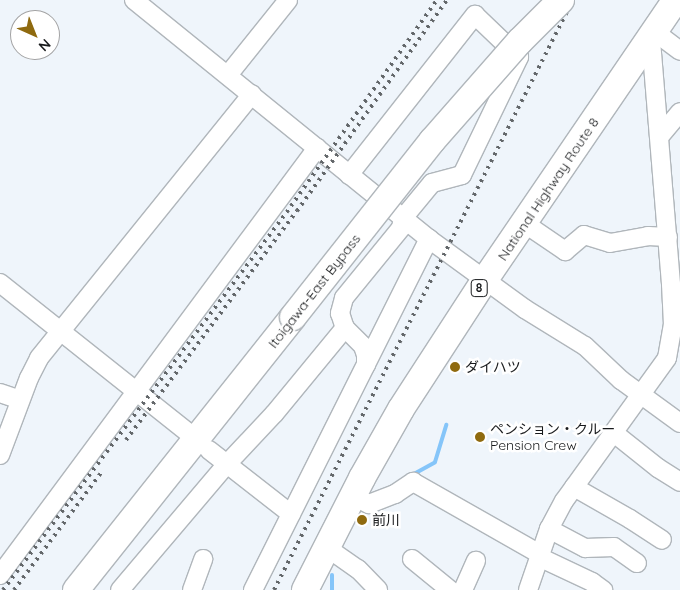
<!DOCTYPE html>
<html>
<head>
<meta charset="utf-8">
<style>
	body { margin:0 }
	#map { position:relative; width:680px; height:590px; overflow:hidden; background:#eff5fb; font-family:Quicksand,"Noto Sans JP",sans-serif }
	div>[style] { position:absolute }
	.stream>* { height:4px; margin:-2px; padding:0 2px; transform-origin:2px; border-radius:2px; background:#85c5f9 }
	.roads { filter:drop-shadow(1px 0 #b0b6bb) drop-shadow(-1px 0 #b0b6bb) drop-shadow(0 1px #b0b6bb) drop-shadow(0 -1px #b0b6bb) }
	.minor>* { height:18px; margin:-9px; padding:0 9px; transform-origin:9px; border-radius:9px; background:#fff }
	.highway>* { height:26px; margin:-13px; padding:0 13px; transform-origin:13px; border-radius:13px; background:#fff }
	.rail>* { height:4px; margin-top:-2px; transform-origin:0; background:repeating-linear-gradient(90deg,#63676a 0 2.5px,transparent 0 7.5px) }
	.bridges { filter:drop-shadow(1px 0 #b0b6bb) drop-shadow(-1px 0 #b0b6bb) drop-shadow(0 1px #b0b6bb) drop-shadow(0 -1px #b0b6bb) }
	.highway-bridge>* { height:26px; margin:-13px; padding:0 13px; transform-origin:13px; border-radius:13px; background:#fff }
	.dots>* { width:14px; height:14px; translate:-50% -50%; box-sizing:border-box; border:2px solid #fff; border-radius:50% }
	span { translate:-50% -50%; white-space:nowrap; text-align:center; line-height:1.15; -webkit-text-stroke:5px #fff; paint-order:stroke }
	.shield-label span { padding:1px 4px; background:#fff; border:1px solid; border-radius:4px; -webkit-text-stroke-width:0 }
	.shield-label { font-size:12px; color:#181a1c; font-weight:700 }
	.street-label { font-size:14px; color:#181a1c }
	.poi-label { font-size:14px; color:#181a1c }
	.left { translate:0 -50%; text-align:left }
	.north { position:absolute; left:10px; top:10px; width:50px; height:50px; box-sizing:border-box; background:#fff; border:1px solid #a3a3a4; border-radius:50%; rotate:136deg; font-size:14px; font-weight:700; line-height:20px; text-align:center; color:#181a1c }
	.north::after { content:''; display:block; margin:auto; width:18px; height:22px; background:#8f6a0f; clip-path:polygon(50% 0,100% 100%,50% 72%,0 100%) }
</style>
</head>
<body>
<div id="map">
	<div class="stream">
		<div style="left:412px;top:475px;width:26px;rotate:-29deg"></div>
		<div style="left:435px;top:462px;width:39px;rotate:-73deg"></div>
		<div style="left:332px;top:590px;width:15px;rotate:-90deg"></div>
	</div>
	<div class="roads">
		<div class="minor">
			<div style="left:134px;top:0;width:380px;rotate:39deg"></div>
			<div style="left:429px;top:239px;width:119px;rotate:36.1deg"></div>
			<div style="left:525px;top:309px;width:70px;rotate:31.7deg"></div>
			<div style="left:585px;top:346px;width:50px;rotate:43.4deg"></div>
			<div style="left:621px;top:380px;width:73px;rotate:36.1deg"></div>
			<div style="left:655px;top:32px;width:31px;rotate:37deg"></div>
			<div style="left:228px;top:75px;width:96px;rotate:-51.3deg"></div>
			<div style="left:660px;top:136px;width:31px;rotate:-50deg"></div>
			<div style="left:349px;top:175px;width:204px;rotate:-51.8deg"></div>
			<div style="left:475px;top:15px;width:61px;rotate:43.7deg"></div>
			<div style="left:519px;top:57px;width:131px;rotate:115.8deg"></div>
			<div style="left:462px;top:175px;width:31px;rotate:165deg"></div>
			<div style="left:432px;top:183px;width:45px;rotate:129.6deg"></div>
			<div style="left:403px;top:218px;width:10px;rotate:101deg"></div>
			<div style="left:401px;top:228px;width:90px;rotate:129.2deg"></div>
			<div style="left:344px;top:298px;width:16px;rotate:105deg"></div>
			<div style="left:340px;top:313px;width:16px;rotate:72deg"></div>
			<div style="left:345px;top:328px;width:25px;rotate:45deg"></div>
			<div style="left:363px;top:346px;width:9px;rotate:72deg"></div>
			<div style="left:366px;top:355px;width:10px;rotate:90deg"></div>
			<div style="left:524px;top:223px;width:50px;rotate:34.3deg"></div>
			<div style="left:565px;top:251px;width:25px;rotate:-40deg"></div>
			<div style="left:584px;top:235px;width:27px;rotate:17deg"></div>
			<div style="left:610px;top:243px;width:39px;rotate:-10deg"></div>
			<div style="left:648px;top:236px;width:20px;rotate:3deg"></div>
			<div style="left:0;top:283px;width:238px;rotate:38.5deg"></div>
			<div style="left:0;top:393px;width:21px;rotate:19deg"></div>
			<div style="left:614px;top:433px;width:56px;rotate:38.5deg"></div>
			<div style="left:658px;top:468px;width:26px;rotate:32deg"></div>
			<div style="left:209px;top:450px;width:104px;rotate:38deg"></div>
			<div style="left:0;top:455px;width:82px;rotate:-69.4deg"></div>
			<div style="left:29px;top:378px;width:22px;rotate:-63deg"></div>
			<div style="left:39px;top:358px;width:339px;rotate:-51.1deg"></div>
			<div style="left:574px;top:487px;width:64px;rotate:29.7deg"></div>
			<div style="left:630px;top:519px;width:38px;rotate:33deg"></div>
			<div style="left:353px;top:496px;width:18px;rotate:27deg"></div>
			<div style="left:369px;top:504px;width:28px;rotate:-21deg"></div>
			<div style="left:395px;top:494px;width:22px;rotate:-34deg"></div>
			<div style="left:413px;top:482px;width:146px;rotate:29.6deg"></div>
			<div style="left:549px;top:529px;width:41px;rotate:27.8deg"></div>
			<div style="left:585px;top:548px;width:29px;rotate:-2deg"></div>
			<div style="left:614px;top:547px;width:28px;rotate:35deg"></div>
			<div style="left:326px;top:547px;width:39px;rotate:35deg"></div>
			<div style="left:358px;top:569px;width:29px;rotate:46deg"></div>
			<div style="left:539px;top:557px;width:59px;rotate:25.3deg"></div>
			<div style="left:592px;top:582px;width:14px;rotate:36deg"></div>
			<div style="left:412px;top:559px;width:49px;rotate:39.2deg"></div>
			<div style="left:0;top:575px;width:532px;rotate:-53.41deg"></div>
			<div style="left:120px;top:590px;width:165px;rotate:-49.7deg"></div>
			<div style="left:227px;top:464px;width:69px;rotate:-46.8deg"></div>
			<div style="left:274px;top:414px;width:112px;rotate:-50.5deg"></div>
			<div style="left:192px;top:590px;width:33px;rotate:-70deg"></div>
			<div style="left:253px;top:590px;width:393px;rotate:-63.4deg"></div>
			<div style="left:463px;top:590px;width:32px;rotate:-66deg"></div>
			<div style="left:528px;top:590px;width:65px;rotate:-71deg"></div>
			<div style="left:549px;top:529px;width:32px;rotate:-62deg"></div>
			<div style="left:564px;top:501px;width:176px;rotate:-54.2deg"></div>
			<div style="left:667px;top:358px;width:34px;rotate:-80deg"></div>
			<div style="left:673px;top:325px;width:41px;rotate:-92.8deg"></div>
			<div style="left:671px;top:284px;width:246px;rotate:-94.7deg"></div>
		</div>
		<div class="highway">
			<div style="left:76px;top:590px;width:349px;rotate:-51.5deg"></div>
			<div style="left:305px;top:590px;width:126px;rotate:-63deg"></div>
			<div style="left:362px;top:478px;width:79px;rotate:-60.5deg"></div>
			<div style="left:401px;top:409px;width:153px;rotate:-57deg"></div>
			<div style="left:484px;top:281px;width:340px;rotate:-55.7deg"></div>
		</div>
	</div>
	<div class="rail">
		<div style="left:126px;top:440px;width:286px;rotate:-53.3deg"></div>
		<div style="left:297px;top:211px;width:259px;rotate:-54.6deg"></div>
		<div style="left:3px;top:590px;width:480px;rotate:-53.1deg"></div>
		<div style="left:291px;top:206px;width:252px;rotate:-54.7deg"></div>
		<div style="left:14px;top:590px;width:149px;rotate:-53.4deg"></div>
		<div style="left:274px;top:590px;width:661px;rotate:-63.13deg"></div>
	</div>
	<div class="bridges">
		<div class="highway-bridge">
			<div style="left:293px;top:317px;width:224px;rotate:-51.7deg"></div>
			<div style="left:432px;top:141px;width:133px;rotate:-48.7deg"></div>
			<div style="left:520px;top:41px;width:58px;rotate:-45deg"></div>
		</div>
	</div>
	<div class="dots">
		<div style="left:455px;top:367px;background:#8f6a0f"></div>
		<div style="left:480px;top:437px;background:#8f6a0f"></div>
		<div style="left:362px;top:520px;background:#8f6a0f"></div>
	</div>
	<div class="shield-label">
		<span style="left:479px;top:288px">8</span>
	</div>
	<div class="street-label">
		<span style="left:548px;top:189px;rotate:-56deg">National Highway Route 8</span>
		<span style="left:314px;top:291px;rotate:-52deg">Itoigawa-East Bypass</span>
	</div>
	<div class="poi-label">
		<span class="left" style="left:465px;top:367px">ダイハツ</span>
		<span class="left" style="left:490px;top:437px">ペンション・クルー<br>Pension Crew</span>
		<span class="left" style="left:372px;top:520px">前川</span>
	</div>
	<div class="north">N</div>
</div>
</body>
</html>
